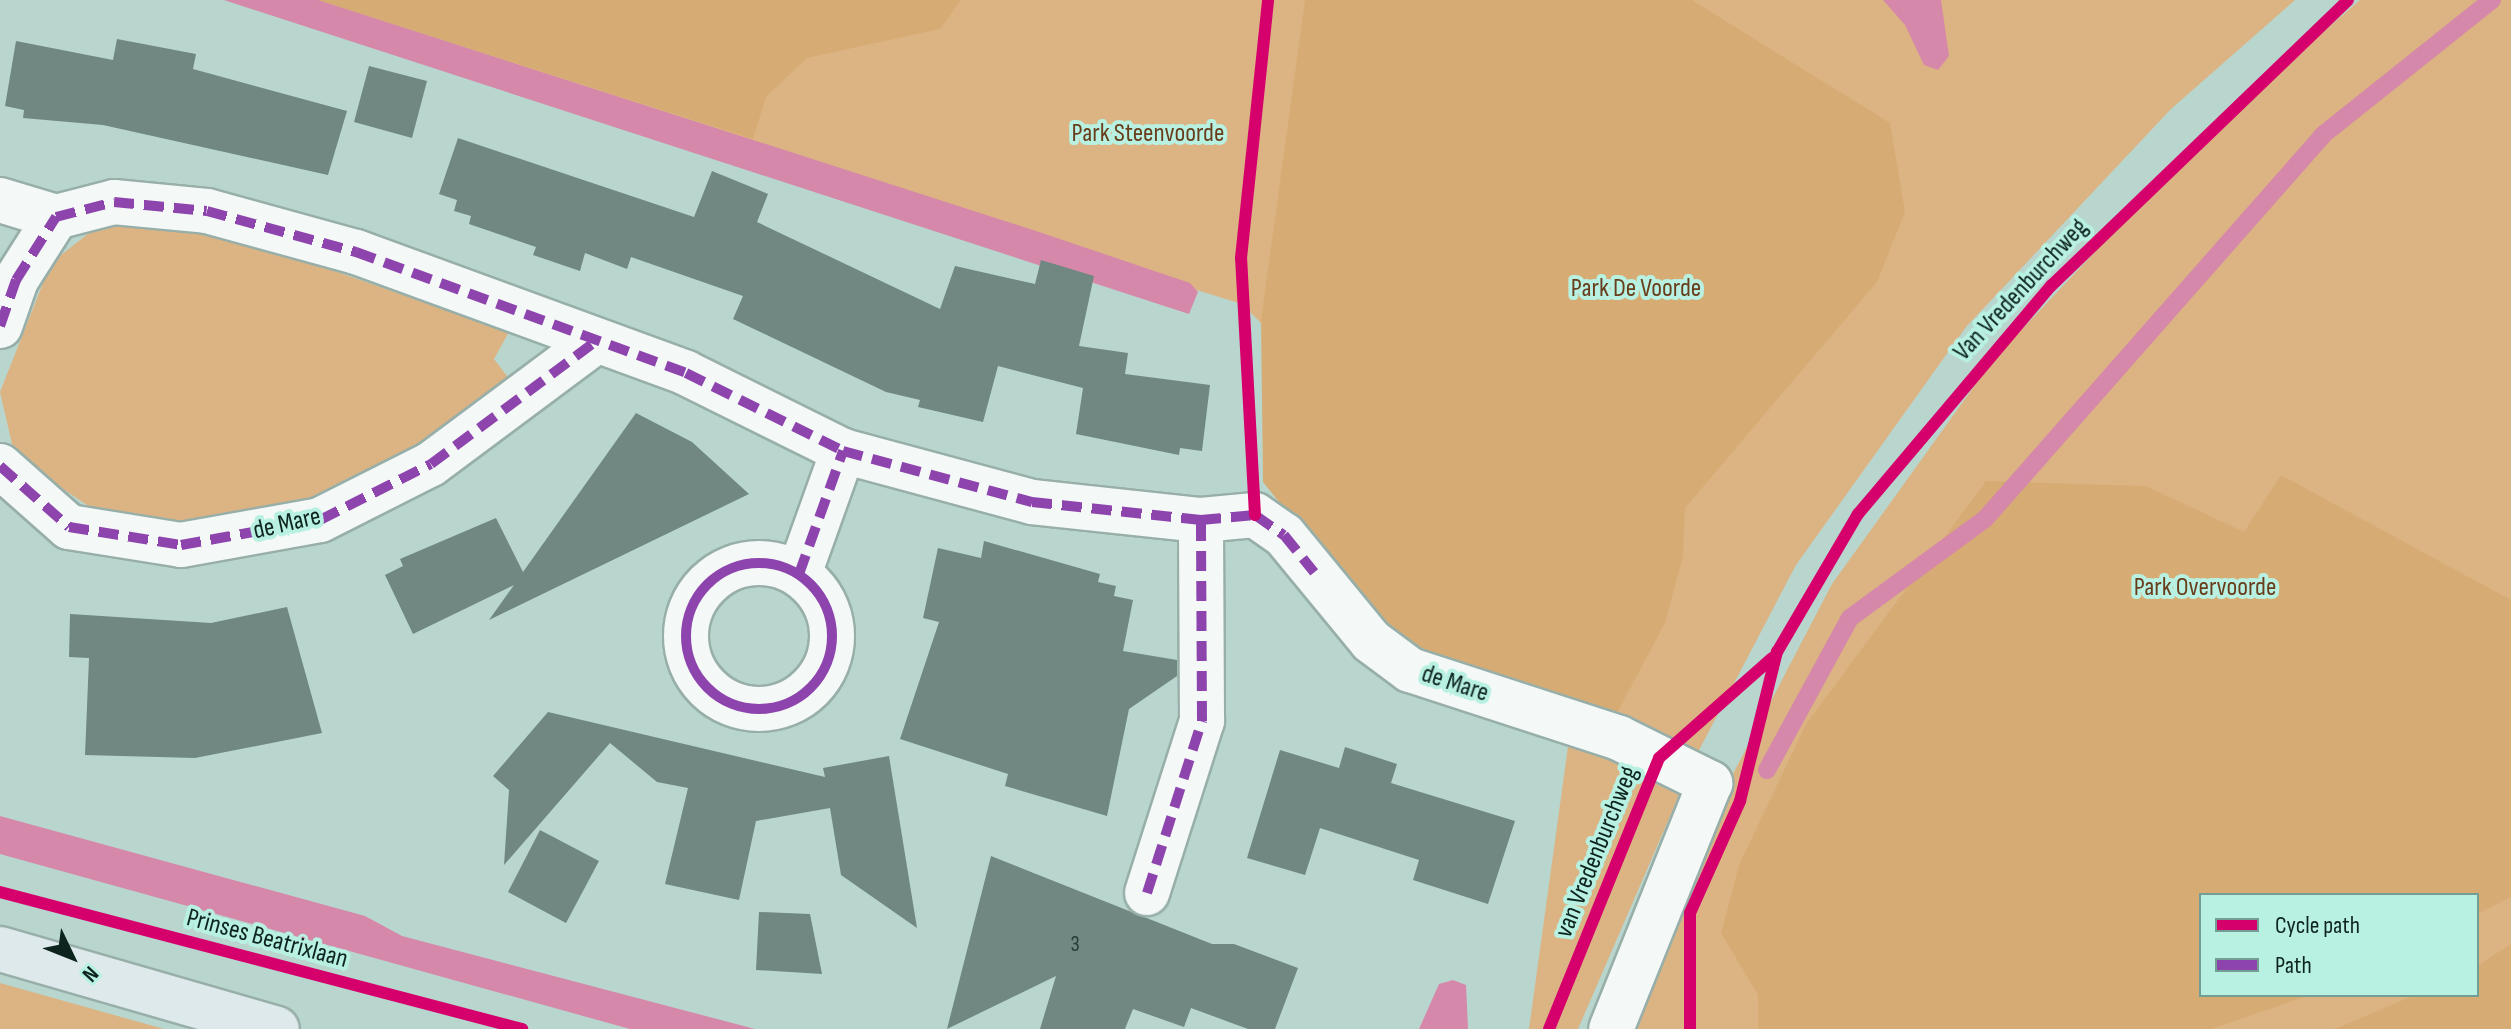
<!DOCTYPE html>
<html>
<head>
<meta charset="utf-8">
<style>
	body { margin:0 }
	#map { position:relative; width:2511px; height:1029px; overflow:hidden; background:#b8d6ce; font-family:"Sofia Sans Condensed",sans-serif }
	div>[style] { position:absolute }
	.green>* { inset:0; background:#dcb383 }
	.forest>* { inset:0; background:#d7ac74 }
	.water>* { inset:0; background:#d588a9 }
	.stream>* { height:18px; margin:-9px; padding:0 9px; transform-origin:9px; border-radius:9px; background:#d588a9 }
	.building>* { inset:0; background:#708782 }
	.roads { filter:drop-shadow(2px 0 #98afa9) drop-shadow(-2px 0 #98afa9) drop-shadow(0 2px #98afa9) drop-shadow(0 -2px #98afa9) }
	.minor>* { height:44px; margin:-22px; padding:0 22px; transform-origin:22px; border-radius:22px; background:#f4f9f8 }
	.minor>.ring { margin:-22px; padding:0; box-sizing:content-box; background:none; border:44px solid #f4f9f8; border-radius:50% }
	.major>* { height:44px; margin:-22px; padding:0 22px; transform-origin:22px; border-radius:22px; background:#dee9eb }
	.quiet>* { height:10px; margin-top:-5px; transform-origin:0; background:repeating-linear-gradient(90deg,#8e44ad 0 20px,transparent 0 30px) }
	.quiet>.ring { margin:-5px; padding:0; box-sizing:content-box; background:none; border:10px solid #8e44ad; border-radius:50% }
	.cycleway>* { height:12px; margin:-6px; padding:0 6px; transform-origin:6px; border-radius:6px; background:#d6006c }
	span { translate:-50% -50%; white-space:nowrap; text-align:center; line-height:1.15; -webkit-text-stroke:8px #b8f0e1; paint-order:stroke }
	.number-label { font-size:22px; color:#253c37 }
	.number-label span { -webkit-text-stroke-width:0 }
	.park-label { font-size:26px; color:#683d1b }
	.street-label { font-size:26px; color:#0c231e }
	.legend { position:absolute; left:2199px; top:893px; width:280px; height:104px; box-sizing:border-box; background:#b8f0e1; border:2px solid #739e93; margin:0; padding:10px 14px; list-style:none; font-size:24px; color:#0c231e }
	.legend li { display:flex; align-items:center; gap:16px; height:40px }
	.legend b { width:40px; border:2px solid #739e93 }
	.north { position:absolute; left:32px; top:917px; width:80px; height:80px; -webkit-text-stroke:6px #b8f0e1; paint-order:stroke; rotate:133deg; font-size:22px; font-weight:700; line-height:32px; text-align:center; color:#0c231e }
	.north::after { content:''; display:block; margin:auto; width:28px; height:36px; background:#0c231e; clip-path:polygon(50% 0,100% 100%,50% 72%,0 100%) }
</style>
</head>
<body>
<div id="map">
	<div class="green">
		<div style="clip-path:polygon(255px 0,2295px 0,2171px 109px,1966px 327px,1796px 565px,1697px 754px,1578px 1029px,1529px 1029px,1582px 645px,1242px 304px)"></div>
		<div style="clip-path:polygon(evenodd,2360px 0,2511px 0,2511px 1029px,1624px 1029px,1723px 793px,1832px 584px,1993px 360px,2213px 127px,2360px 0,2201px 895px,2477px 895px,2477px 995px,2201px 995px,2201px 895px)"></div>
		<div style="clip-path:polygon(130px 221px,171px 223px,280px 252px,509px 332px,494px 359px,519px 392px,338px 491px,245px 526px,131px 524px,90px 507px,15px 457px,0 392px,51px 263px,94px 229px)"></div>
		<div style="clip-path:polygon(0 983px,164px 1029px,0 1029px)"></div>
	</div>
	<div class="forest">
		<div style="clip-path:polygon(318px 0,961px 0,940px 29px,807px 58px,766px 97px,753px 139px)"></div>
		<div style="clip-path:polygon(1305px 0,1692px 0,1890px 123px,1905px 212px,1877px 282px,1685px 508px,1683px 556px,1665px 623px,1615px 717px,1410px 652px,1382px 632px,1263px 482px,1261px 320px)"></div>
		<div style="clip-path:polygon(2281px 475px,2511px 600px,2511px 897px,2477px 914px,2477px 895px,2201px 895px,2201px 995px,2310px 995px,2212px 1029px,1758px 1029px,1758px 995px,1721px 933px,1739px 865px,1806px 724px,1986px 481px,2146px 486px,2244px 532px)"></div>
		<div style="clip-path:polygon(2511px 944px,2511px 1029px,2335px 1029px,2415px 995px,2477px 995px,2477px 966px)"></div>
	</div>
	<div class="water">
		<div style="clip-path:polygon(224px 0,318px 0,1036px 231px,1190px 283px,1198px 292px,1189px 314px)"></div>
		<div style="clip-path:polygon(1883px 0,1941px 0,1949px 56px,1938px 70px,1924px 65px,1905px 25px)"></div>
		<div style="clip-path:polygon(0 816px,365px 916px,402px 936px,755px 1029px,630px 1029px,0 854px)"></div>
		<div style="clip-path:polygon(1453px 980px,1466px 985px,1468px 1029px,1419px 1029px,1439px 984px)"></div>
	</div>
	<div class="stream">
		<div style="left:1767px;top:770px;width:173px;rotate:-61.4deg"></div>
		<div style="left:1850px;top:618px;width:167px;rotate:-36.3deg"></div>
		<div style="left:1985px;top:519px;width:513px;rotate:-48.64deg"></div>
		<div style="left:2324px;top:134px;width:215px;rotate:-38.6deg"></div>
	</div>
	<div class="building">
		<div style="clip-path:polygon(117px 39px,196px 54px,193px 69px,347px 111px,328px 175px,103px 125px,23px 118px,24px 110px,5px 106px,16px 41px,113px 60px)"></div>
		<div style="clip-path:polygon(369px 66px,427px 81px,412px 138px,354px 122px)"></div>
		<div style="clip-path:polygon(458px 138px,694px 217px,712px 171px,768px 194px,757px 222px,940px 309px,955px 266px,1035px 284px,1041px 260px,1094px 276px,1079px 346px,1128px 353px,1125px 374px,1210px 385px,1202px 451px,1180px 448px,1179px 455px,1076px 434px,1083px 388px,998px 366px,983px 422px,918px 407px,920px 400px,886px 392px,733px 319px,743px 296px,631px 257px,627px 269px,585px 253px,580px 271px,533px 255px,536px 247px,469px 224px,471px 216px,454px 211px,457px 200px,439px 194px)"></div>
		<div style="clip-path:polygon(636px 413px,692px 442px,749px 494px,489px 620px,514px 585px,413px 634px,385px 575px,403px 566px,400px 559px,496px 518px,523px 572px)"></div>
		<div style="clip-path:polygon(984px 541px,1100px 574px,1098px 582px,1116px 586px,1114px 596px,1133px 600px,1123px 651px,1177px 660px,1177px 676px,1129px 709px,1107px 816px,1005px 786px,1008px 774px,900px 739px,939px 622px,923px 618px,938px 548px,981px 558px)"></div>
		<div style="clip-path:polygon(287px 607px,322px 733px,195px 758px,85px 755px,89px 658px,69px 657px,70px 614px,211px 623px)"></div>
		<div style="clip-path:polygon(548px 712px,825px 777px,823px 768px,889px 756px,917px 928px,841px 875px,830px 808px,756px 821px,739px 900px,665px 884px,688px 788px,657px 782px,610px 743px,504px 865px,509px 790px,493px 776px)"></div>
		<div style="clip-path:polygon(1345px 747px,1397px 764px,1391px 783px,1515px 821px,1488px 904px,1413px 880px,1419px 860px,1320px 828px,1305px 875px,1247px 858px,1280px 750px,1339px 768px)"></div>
		<div style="clip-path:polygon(540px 830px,599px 861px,566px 923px,508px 892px)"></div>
		<div style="clip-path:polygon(991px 856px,1212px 944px,1234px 944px,1298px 968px,1275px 1029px,1248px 1029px,1191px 1008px,1184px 1027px,1133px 1009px,1125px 1029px,1040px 1029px,1056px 976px,947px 1029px)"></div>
		<div style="clip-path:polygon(759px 912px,810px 914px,822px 974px,756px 970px)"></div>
	</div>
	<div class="roads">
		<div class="minor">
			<div style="left:0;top:200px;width:59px;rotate:16.9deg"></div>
			<div style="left:0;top:326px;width:49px;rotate:-70.8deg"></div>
			<div style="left:16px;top:280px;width:75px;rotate:-57.6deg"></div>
			<div style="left:56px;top:217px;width:60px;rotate:-14.5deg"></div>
			<div style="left:114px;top:202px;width:93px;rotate:5.5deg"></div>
			<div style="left:207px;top:211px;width:155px;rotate:15.4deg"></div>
			<div style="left:356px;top:252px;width:351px;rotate:20.1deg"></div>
			<div style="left:686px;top:373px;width:175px;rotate:26.4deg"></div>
			<div style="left:843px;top:451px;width:196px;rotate:15.1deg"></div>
			<div style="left:1032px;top:502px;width:170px;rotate:6.1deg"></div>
			<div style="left:1201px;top:520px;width:54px;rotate:-5.3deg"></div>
			<div style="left:1255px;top:515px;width:35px;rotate:35deg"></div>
			<div style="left:1284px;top:535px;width:137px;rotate:50.6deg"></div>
			<div style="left:1371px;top:641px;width:49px;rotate:36.6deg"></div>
			<div style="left:1410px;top:670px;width:220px;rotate:18deg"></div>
			<div style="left:1619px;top:738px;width:102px;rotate:26.3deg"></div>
			<div style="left:1710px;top:783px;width:265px;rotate:111.9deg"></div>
			<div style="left:0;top:466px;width:92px;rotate:41.5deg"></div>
			<div style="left:69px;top:527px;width:113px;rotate:9.1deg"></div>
			<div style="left:181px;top:545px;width:141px;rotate:-10.2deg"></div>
			<div style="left:320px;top:520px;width:124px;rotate:-26.8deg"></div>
			<div style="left:431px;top:464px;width:206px;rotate:-36.7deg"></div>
			<div class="ring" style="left:686px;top:563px;width:102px;height:102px"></div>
			<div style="left:799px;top:574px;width:131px;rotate:-70.3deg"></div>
			<div style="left:1147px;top:893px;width:181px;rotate:-72.3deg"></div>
			<div style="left:1202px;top:721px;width:201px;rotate:-90.3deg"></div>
		</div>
		<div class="major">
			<div style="left:0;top:949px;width:288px;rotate:16.1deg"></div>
		</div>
	</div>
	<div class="quiet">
		<div style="left:0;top:326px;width:49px;rotate:-70.8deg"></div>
		<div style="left:16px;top:280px;width:75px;rotate:-57.6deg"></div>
		<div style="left:56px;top:217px;width:60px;rotate:-14.5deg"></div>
		<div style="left:114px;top:202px;width:93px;rotate:5.5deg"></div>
		<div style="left:207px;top:211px;width:155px;rotate:15.4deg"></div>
		<div style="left:356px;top:252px;width:351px;rotate:20.1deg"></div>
		<div style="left:686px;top:373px;width:175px;rotate:26.4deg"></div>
		<div style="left:843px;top:451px;width:196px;rotate:15.1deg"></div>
		<div style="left:1032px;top:502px;width:170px;rotate:6.1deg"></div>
		<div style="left:1201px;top:520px;width:54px;rotate:-5.3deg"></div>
		<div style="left:1255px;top:515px;width:35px;rotate:35deg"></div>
		<div style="left:1284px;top:535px;width:48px;rotate:51deg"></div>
		<div style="left:0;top:466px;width:92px;rotate:41.5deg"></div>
		<div style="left:69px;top:527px;width:113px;rotate:9.1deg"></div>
		<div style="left:181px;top:545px;width:141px;rotate:-10.2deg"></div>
		<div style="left:320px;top:520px;width:124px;rotate:-26.8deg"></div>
		<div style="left:431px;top:464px;width:206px;rotate:-36.7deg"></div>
		<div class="ring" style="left:686px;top:563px;width:136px;height:136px"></div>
		<div style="left:799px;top:574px;width:131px;rotate:-70.3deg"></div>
		<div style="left:1147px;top:893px;width:181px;rotate:-72.3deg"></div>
		<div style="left:1202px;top:721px;width:201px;rotate:-90.3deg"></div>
	</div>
	<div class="cycleway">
		<div style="left:1255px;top:515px;width:257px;rotate:-93.1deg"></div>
		<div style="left:1241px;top:258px;width:259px;rotate:-84deg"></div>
		<div style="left:0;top:892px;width:540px;rotate:14.71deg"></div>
		<div style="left:1549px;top:1029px;width:292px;rotate:-67.9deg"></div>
		<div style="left:1659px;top:758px;width:151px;rotate:-41.5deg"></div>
		<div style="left:1690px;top:1029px;width:116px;rotate:-90deg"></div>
		<div style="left:1690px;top:913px;width:123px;rotate:-65.9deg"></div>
		<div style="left:1740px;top:801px;width:154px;rotate:-76.1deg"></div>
		<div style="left:1777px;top:652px;width:160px;rotate:-59.6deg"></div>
		<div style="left:1858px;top:514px;width:299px;rotate:-49.8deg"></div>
		<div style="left:2051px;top:286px;width:412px;rotate:-43.9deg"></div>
	</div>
	<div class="number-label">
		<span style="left:1075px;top:945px">3</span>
	</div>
	<div class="park-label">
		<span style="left:1148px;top:134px">Park Steenvoorde</span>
		<span style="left:1636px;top:289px">Park De Voorde</span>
		<span style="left:2205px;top:588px">Park Overvoorde</span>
	</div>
	<div class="street-label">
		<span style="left:2021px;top:290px;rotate:-47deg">Van Vredenburchweg</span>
		<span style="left:287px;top:524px;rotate:-13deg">de Mare</span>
		<span style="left:1455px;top:684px;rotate:18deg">de Mare</span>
		<span style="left:1597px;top:852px;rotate:-68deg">van Vredenburchweg</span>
		<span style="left:267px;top:939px;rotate:15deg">Prinses Beatrixlaan</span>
	</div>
	<ul class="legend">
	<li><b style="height:10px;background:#d6006c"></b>Cycle path</li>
	<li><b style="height:10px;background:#8e44ad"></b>Path</li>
	</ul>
	<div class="north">N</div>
</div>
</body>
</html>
